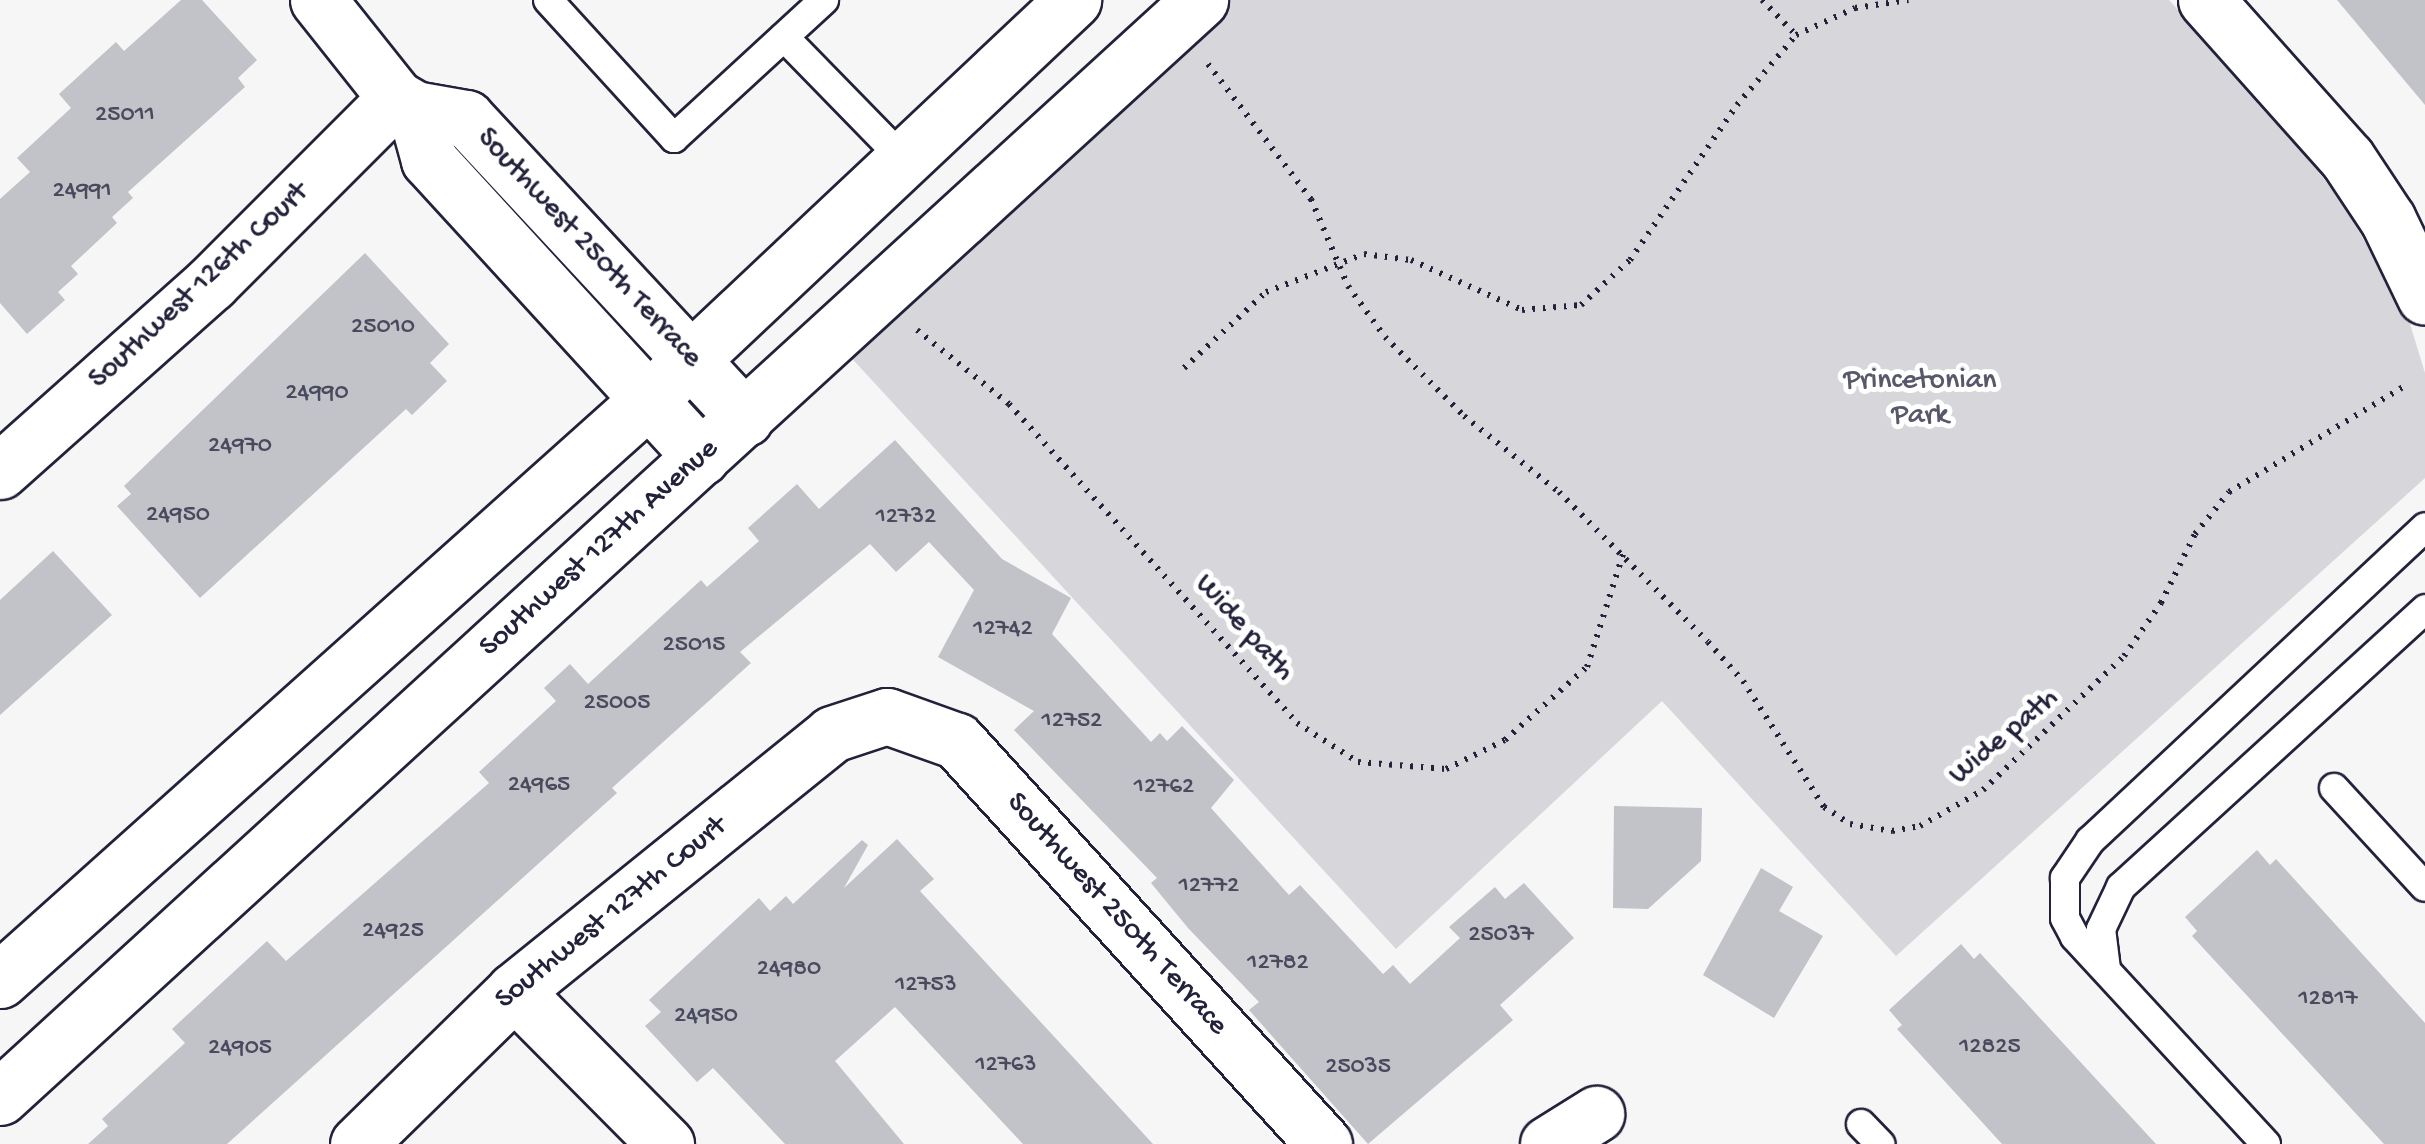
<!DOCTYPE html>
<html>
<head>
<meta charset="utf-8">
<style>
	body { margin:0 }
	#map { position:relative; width:2425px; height:1144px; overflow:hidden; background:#f6f6f7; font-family:"Gochi Hand",sans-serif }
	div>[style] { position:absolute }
	.green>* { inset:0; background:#d7d7db }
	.building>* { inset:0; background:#c2c2c9 }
	.path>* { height:6px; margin-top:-3px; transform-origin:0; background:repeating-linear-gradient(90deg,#22223b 0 2.5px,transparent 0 10.5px) }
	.roads { filter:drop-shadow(2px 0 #22223b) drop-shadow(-2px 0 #22223b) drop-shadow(0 2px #22223b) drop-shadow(0 -2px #22223b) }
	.service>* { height:28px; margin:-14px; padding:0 14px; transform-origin:14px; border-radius:14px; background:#fff }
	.minor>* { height:55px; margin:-27.5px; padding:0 27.5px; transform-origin:27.5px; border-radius:27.5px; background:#fff }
	.tertiary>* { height:55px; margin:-27.5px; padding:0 27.5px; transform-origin:27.5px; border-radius:27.5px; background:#fff }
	span { translate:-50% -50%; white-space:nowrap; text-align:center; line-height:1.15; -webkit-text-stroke:10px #fff; paint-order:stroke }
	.number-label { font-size:25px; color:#4a4a5e }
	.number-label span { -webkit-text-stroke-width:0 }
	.street-label { font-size:30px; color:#22223b }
	.park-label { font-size:30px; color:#58586b }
</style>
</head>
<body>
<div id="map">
	<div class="green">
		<div style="clip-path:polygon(1230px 0,2169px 0,2281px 123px,2343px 204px,2407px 314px,2425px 373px,2425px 478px,1896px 956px,1662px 701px,1396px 949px,845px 351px)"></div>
	</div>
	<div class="building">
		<div style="clip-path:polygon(181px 0,202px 0,257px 60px,238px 78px,245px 87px,128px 192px,133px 198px,112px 217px,117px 223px,71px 266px,78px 274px,58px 292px,65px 300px,27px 334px,0 303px,0 199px,30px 172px,17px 158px,71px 108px,59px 94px,116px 42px,124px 51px)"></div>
		<div style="clip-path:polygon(2337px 0,2425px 0,2425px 105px)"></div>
		<div style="clip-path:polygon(365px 253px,449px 344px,430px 363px,447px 381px,412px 415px,406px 409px,200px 598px,117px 506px,131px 494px,124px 486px)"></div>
		<div style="clip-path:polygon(895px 440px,1002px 559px,1071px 598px,1052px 634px,1151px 742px,1160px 733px,1167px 741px,1182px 726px,1234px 780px,1211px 808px,1289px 895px,1300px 885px,1383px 974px,1393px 965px,1410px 984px,1460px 938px,1449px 927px,1495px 887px,1505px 899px,1524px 883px,1574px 938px,1500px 1005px,1513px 1020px,1368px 1144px,1249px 1010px,1259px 1002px,1188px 928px,1151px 883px,1157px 878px,1014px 730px,1034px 711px,938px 657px,974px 590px,929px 542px,896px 572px,870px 544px,740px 652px,751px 663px,612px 788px,617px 793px,227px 1144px,88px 1144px,108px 1126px,102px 1119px,185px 1043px,172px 1029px,267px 941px,286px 961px,489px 783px,479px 772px,556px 701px,544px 688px,570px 664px,588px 684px,701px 580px,707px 587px,759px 541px,748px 528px,797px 484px,819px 509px)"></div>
		<div style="clip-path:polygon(53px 551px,112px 615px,0 715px,0 600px)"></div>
		<div style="clip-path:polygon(1614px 806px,1702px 808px,1701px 861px,1648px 909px,1613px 908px)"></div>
		<div style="clip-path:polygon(897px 839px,934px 879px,920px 891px,1153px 1144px,1023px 1144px,895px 1007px,835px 1061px,904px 1144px,785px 1144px,713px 1068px,697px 1082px,645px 1026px,661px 1012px,649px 1000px,759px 898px,770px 911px,786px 896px,793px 904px,862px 840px,868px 845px,844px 888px)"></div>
		<div style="clip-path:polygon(2257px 850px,2270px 865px,2276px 859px,2425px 1023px,2425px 1144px,2384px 1144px,2192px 936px,2197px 931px,2185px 917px)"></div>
		<div style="clip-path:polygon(1761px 868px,1793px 887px,1779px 911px,1823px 936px,1774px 1018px,1703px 975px)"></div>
		<div style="clip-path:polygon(1961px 944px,1974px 959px,1980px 953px,2156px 1144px,2002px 1144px,1897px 1029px,1902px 1025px,1889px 1010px)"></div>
	</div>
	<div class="path">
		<div style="left:1762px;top:0;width:49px;rotate:45.8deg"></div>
		<div style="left:1208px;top:64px;width:170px;rotate:52.7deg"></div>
		<div style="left:1311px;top:199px;width:95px;rotate:67deg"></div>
		<div style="left:1348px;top:286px;width:63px;rotate:54deg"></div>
		<div style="left:1385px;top:337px;width:112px;rotate:45deg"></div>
		<div style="left:1464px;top:416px;width:122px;rotate:38.7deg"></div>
		<div style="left:1559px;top:492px;width:211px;rotate:45.2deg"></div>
		<div style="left:1708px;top:642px;width:52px;rotate:48.1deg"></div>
		<div style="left:1743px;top:681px;width:150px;rotate:57.3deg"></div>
		<div style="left:1824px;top:807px;width:31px;rotate:33deg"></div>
		<div style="left:1850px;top:824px;width:43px;rotate:9.5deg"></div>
		<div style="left:1892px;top:831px;width:28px;rotate:-10deg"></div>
		<div style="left:1920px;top:826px;width:73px;rotate:-29.7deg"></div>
		<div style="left:1983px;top:790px;width:195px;rotate:-43.5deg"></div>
		<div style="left:2124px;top:656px;width:65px;rotate:-55.1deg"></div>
		<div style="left:2161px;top:603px;width:77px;rotate:-63.8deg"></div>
		<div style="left:2195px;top:534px;width:54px;rotate:-51deg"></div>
		<div style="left:2229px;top:492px;width:209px;rotate:-31.1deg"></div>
		<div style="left:917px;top:330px;width:118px;rotate:38.8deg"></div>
		<div style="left:1009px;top:404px;width:430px;rotate:47.9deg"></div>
		<div style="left:1297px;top:723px;width:72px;rotate:32.6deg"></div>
		<div style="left:1358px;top:762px;width:88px;rotate:4.5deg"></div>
		<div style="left:1446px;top:769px;width:66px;rotate:-26.2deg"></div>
		<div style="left:1505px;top:740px;width:110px;rotate:-41.7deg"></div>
		<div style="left:1587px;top:667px;width:119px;rotate:-72.3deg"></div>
		<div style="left:1184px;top:368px;width:112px;rotate:-42.8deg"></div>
		<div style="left:1266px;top:292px;width:105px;rotate:-21.2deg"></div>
		<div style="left:1364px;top:254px;width:47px;rotate:7.3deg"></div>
		<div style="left:1411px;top:260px;width:122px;rotate:24.2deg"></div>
		<div style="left:1522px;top:310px;width:59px;rotate:-4.8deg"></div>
		<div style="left:1581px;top:305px;width:67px;rotate:-42.6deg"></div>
		<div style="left:1630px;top:260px;width:188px;rotate:-55.4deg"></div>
		<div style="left:1737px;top:105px;width:92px;rotate:-49.9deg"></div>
		<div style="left:1796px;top:35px;width:65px;rotate:-24.6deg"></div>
		<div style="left:1855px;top:8px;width:54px;rotate:-8.6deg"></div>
	</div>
	<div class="roads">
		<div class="service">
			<div style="left:548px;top:0;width:187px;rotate:47.6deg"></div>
			<div style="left:674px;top:138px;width:204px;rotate:-42.6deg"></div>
			<div style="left:784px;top:37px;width:172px;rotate:45.7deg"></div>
			<div style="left:2334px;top:788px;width:134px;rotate:47.4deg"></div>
			<div style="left:2106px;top:969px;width:40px;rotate:-97.1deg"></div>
			<div style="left:2101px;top:929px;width:47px;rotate:-64.5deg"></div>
			<div style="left:2121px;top:887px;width:412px;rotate:-42.4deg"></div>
			<div style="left:1861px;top:1124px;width:28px;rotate:46deg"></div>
			<div style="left:2266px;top:1144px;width:282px;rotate:-132.7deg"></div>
			<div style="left:2075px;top:937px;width:21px;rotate:-118deg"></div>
			<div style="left:2065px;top:918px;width:40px;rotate:-90deg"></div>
			<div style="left:2065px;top:878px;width:45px;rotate:-56deg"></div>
			<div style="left:2090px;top:841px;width:459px;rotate:-43.1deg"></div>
		</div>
		<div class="minor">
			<div style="left:318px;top:0;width:125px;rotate:51.5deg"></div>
			<div style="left:396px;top:98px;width:22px;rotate:30deg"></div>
			<div style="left:415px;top:109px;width:52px;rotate:10deg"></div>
			<div style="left:466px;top:118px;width:410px;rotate:47.1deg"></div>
			<div style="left:2206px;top:0;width:212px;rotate:48.3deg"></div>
			<div style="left:2347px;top:158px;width:74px;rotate:56.5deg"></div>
			<div style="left:2388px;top:220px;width:85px;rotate:64.3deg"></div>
			<div style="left:415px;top:109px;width:53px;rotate:74.6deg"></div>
			<div style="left:429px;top:160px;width:403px;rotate:47.5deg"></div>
			<div style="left:0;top:471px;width:283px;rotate:-41.7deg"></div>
			<div style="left:211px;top:283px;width:262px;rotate:-45deg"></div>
			<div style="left:514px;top:991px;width:216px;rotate:45.2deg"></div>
			<div style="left:358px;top:1144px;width:219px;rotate:-44.4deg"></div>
			<div style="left:514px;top:991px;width:409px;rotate:-38.9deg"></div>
			<div style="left:832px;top:734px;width:58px;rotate:-18.1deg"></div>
			<div style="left:887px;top:716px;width:74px;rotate:19.7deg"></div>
			<div style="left:957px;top:741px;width:545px;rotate:47.68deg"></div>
			<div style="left:1548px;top:1144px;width:57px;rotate:-32deg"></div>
		</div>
		<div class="tertiary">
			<div style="left:0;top:980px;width:870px;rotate:-41.83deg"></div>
			<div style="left:648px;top:400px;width:584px;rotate:-43.26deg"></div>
			<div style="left:0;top:1097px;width:1626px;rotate:-42.43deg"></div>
		</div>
	</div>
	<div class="number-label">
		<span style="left:125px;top:116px">25011</span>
		<span style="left:82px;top:192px">24991</span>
		<span style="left:383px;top:328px">25010</span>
		<span style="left:317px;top:394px">24990</span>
		<span style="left:240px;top:447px">24970</span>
		<span style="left:178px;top:516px">24950</span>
		<span style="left:906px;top:518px">12732</span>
		<span style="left:1003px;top:630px">12742</span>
		<span style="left:694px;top:646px">25015</span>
		<span style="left:617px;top:704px">25005</span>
		<span style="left:1072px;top:722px">12752</span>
		<span style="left:539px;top:786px">24965</span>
		<span style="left:1164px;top:788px">12762</span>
		<span style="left:1209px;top:887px">12772</span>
		<span style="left:393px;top:932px">24925</span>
		<span style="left:1501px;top:936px">25037</span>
		<span style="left:1278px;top:964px">12782</span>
		<span style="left:789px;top:970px">24980</span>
		<span style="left:926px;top:986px">12753</span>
		<span style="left:2328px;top:1000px">12817</span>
		<span style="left:706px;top:1017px">24950</span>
		<span style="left:1990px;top:1048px">12825</span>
		<span style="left:240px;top:1049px">24905</span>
		<span style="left:1006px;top:1066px">12763</span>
		<span style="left:1358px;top:1068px">25035</span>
	</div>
	<div class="street-label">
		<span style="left:588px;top:249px;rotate:47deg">Southwest 250th Terrace</span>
		<span style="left:200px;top:287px;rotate:-43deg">Southwest 126th Court</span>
		<span style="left:600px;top:549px;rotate:-42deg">Southwest 127th Avenue</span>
		<span style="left:1243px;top:629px;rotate:48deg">Wide path</span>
		<span style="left:2005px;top:738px;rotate:-40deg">Wide path</span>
		<span style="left:612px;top:914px;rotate:-39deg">Southwest 127th Court</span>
		<span style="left:1116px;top:915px;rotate:48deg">Southwest 250th Terrace</span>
	</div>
	<div class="park-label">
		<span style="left:1920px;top:399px">Princetonian<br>Park</span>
	</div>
</div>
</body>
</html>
